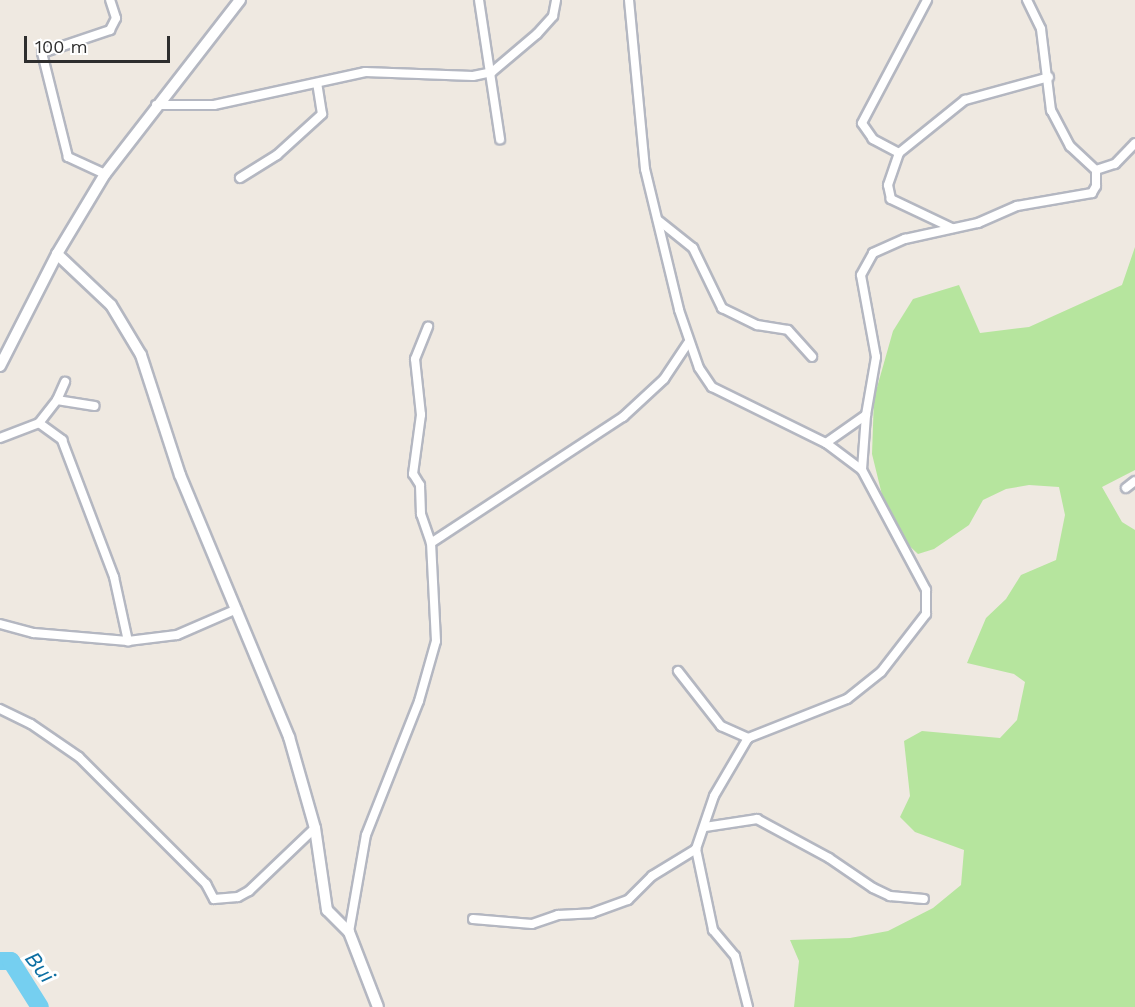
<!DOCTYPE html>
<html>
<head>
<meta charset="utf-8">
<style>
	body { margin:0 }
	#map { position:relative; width:1135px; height:1007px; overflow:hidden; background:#efe9e1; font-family:"Work Sans",sans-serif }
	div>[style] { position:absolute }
	.green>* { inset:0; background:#b6e59e }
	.river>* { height:18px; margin:-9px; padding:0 9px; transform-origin:9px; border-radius:9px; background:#75cff0 }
	.roads { filter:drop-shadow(2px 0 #b4b7c1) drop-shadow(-2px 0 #b4b7c1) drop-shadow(0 2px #b4b7c1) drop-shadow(0 -2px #b4b7c1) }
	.minor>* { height:8px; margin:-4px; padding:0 4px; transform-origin:4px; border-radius:4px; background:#fff }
	.tertiary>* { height:10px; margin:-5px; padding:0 5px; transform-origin:5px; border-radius:5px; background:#fff }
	span { translate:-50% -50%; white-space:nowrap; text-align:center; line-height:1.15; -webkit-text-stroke:6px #fff; paint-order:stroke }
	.water-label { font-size:22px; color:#0d6fa3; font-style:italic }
	.scale { position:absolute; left:24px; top:36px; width:146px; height:27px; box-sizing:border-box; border:3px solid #2e2e2e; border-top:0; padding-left:8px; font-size:18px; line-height:21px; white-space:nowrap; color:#2e2e2e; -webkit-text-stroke:4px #fff; paint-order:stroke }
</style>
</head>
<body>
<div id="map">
	<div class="green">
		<div style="clip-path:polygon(1135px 247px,1135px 470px,1102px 487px,1122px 522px,1135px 530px,1135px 1007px,794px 1007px,799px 961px,790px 940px,850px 938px,888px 931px,933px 908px,961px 885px,964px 850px,915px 832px,900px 817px,910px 796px,904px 741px,922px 731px,1000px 738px,1017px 720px,1025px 682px,1014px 674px,967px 663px,986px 618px,1006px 599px,1021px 575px,1056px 560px,1065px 515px,1059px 487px,1029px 485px,1006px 489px,983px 500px,969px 525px,934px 549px,918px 554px,901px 538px,883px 499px,872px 454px,874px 398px,893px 331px,913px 299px,959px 285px,980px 333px,1029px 327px,1122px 285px)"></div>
	</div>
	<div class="river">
		<div style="left:0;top:961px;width:11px"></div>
		<div style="left:11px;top:961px;width:54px;rotate:57.8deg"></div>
	</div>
	<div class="roads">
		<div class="minor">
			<div style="left:479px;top:0;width:141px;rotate:81.4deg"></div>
			<div style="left:629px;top:0;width:170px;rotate:84.6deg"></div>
			<div style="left:645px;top:169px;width:145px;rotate:76.4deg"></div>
			<div style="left:679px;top:310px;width:61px;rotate:71deg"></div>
			<div style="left:699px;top:368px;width:23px;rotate:56deg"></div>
			<div style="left:712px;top:387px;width:127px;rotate:26.2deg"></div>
			<div style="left:826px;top:443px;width:45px;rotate:36.9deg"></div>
			<div style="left:862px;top:470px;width:136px;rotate:61.9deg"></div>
			<div style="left:926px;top:590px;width:24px;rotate:90deg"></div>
			<div style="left:926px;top:614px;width:73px;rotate:127.8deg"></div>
			<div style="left:881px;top:672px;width:43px;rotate:141.5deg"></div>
			<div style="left:847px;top:699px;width:106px;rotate:158.5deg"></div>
			<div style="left:748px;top:738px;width:67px;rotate:120.4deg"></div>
			<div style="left:714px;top:796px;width:56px;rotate:108.8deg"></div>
			<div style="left:696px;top:849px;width:83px;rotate:78.1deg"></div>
			<div style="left:713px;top:930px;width:34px;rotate:50deg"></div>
			<div style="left:735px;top:956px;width:53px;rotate:75.7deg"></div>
			<div style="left:1027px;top:0;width:32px;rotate:64deg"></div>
			<div style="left:1041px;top:29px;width:82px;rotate:83deg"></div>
			<div style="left:1051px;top:110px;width:41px;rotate:62.2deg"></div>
			<div style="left:1070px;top:146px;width:35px;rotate:43deg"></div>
			<div style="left:1096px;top:170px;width:20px;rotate:-18deg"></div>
			<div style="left:1115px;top:164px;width:29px;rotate:-46deg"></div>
			<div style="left:156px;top:105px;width:58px"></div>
			<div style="left:214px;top:105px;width:155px;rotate:-12.3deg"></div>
			<div style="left:365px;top:72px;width:108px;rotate:2.1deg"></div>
			<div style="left:473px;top:76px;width:19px;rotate:-12deg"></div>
			<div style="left:492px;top:72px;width:59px;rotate:-40.2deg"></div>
			<div style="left:537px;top:34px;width:24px;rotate:-48deg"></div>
			<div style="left:553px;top:16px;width:16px;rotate:-79deg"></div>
			<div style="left:899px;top:153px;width:30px;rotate:-152deg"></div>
			<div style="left:873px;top:139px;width:19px;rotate:-125deg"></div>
			<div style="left:862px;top:123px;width:139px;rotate:-62.1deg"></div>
			<div style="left:105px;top:174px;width:41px;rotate:-155.3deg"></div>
			<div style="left:68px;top:157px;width:107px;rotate:-104deg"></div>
			<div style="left:42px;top:53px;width:72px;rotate:-18.7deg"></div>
			<div style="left:110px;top:30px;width:13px;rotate:-63deg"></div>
			<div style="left:116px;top:18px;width:19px;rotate:-108deg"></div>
			<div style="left:240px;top:178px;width:44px;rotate:-31.9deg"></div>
			<div style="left:277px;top:155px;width:61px;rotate:-42.3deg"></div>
			<div style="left:322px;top:114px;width:31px;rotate:-99deg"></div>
			<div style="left:658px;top:220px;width:45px;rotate:38.7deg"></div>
			<div style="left:693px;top:248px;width:67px;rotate:64.2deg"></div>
			<div style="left:722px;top:308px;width:39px;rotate:26deg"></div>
			<div style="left:757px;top:325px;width:31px;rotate:9deg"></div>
			<div style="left:788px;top:330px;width:36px;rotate:48deg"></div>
			<div style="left:952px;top:228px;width:68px;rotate:-154.6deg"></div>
			<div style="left:891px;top:199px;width:14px;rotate:-102deg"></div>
			<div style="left:888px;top:185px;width:34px;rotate:-71deg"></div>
			<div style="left:899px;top:153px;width:85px;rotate:-38.8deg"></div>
			<div style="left:965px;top:100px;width:87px;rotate:-15.3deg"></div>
			<div style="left:57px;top:400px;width:38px;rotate:9deg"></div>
			<div style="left:866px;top:415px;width:59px;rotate:-80.2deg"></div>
			<div style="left:876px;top:357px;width:83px;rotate:-100.4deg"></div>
			<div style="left:861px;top:275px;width:25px;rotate:-61deg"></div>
			<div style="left:873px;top:253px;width:35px;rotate:-24deg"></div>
			<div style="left:905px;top:239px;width:75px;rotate:-12.4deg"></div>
			<div style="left:978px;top:223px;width:43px;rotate:-23.6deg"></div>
			<div style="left:1017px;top:206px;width:76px;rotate:-9.8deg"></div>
			<div style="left:1092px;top:193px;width:8px;rotate:-60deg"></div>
			<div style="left:1096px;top:186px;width:16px;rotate:-90deg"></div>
			<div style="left:39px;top:423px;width:29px;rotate:-52deg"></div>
			<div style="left:57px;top:400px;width:20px;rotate:-66deg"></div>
			<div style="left:0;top:438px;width:42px;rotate:-21deg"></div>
			<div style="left:39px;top:423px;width:29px;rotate:36deg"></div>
			<div style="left:62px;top:440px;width:147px;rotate:69.2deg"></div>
			<div style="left:114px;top:577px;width:66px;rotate:77.7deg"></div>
			<div style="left:826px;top:443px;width:49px;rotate:-35deg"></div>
			<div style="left:866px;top:415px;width:55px;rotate:94.2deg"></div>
			<div style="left:1126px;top:488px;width:11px;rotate:-38deg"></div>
			<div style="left:431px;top:543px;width:230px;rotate:-33.3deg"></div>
			<div style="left:623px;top:417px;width:56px;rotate:-42.8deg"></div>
			<div style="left:664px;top:379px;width:43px;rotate:-56.3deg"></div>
			<div style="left:0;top:624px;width:35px;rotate:15deg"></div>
			<div style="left:34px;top:633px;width:94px;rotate:4.9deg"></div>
			<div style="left:128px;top:641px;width:49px;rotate:-7deg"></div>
			<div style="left:177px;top:635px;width:65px;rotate:-23.4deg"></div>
			<div style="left:678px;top:671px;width:70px;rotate:52deg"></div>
			<div style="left:721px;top:726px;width:30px;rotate:24deg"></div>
			<div style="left:0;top:709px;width:34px;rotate:26deg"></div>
			<div style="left:31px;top:724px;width:58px;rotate:34.5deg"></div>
			<div style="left:79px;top:757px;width:180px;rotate:45deg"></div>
			<div style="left:206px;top:884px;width:17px;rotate:62deg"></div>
			<div style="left:214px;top:899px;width:24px;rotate:-5deg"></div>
			<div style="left:238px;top:897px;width:13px;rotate:-29deg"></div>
			<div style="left:249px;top:891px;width:91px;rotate:-43.7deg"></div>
			<div style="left:705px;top:827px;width:53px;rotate:-8.7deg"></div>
			<div style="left:757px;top:819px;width:82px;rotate:28.4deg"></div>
			<div style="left:829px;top:858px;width:53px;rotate:34.3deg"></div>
			<div style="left:873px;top:888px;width:19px;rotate:25deg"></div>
			<div style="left:890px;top:896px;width:34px;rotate:5deg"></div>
			<div style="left:473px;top:919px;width:59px;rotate:4.8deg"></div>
			<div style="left:532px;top:924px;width:28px;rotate:-19deg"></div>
			<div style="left:558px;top:915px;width:34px;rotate:-3deg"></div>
			<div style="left:592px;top:913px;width:38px;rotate:-20deg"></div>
			<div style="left:628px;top:900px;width:34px;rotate:-45deg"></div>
			<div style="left:652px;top:876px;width:52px;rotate:-31.5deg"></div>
			<div style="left:349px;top:932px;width:98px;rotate:-80.1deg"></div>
			<div style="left:366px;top:835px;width:144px;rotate:-68.4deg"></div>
			<div style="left:419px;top:701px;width:62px;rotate:-74.2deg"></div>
			<div style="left:436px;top:641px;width:98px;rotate:-92.9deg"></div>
			<div style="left:431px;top:543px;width:31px;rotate:-109deg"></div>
			<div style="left:421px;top:514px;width:29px;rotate:-92deg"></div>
			<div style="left:420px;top:485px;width:13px;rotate:-122deg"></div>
			<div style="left:413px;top:474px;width:60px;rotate:-82.3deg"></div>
			<div style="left:421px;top:415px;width:56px;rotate:-96.1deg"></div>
			<div style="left:415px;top:359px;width:35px;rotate:-68deg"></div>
		</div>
		<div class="tertiary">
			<div style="left:240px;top:0;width:220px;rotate:127.8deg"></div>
			<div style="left:105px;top:174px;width:93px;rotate:121deg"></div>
			<div style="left:57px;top:254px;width:74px;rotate:43.4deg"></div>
			<div style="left:111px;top:305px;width:58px;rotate:59deg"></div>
			<div style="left:141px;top:355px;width:126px;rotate:72deg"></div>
			<div style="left:180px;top:475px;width:284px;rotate:67.4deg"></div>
			<div style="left:289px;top:737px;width:95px;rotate:74.1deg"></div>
			<div style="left:315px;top:828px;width:83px;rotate:81.7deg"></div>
			<div style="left:327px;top:910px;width:31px;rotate:45deg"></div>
			<div style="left:349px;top:932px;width:80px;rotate:68.9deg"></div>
			<div style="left:0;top:366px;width:126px;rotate:-63deg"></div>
		</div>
	</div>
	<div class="water-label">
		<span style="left:40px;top:967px;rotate:52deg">Bui</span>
	</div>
	<div class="scale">100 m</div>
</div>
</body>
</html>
